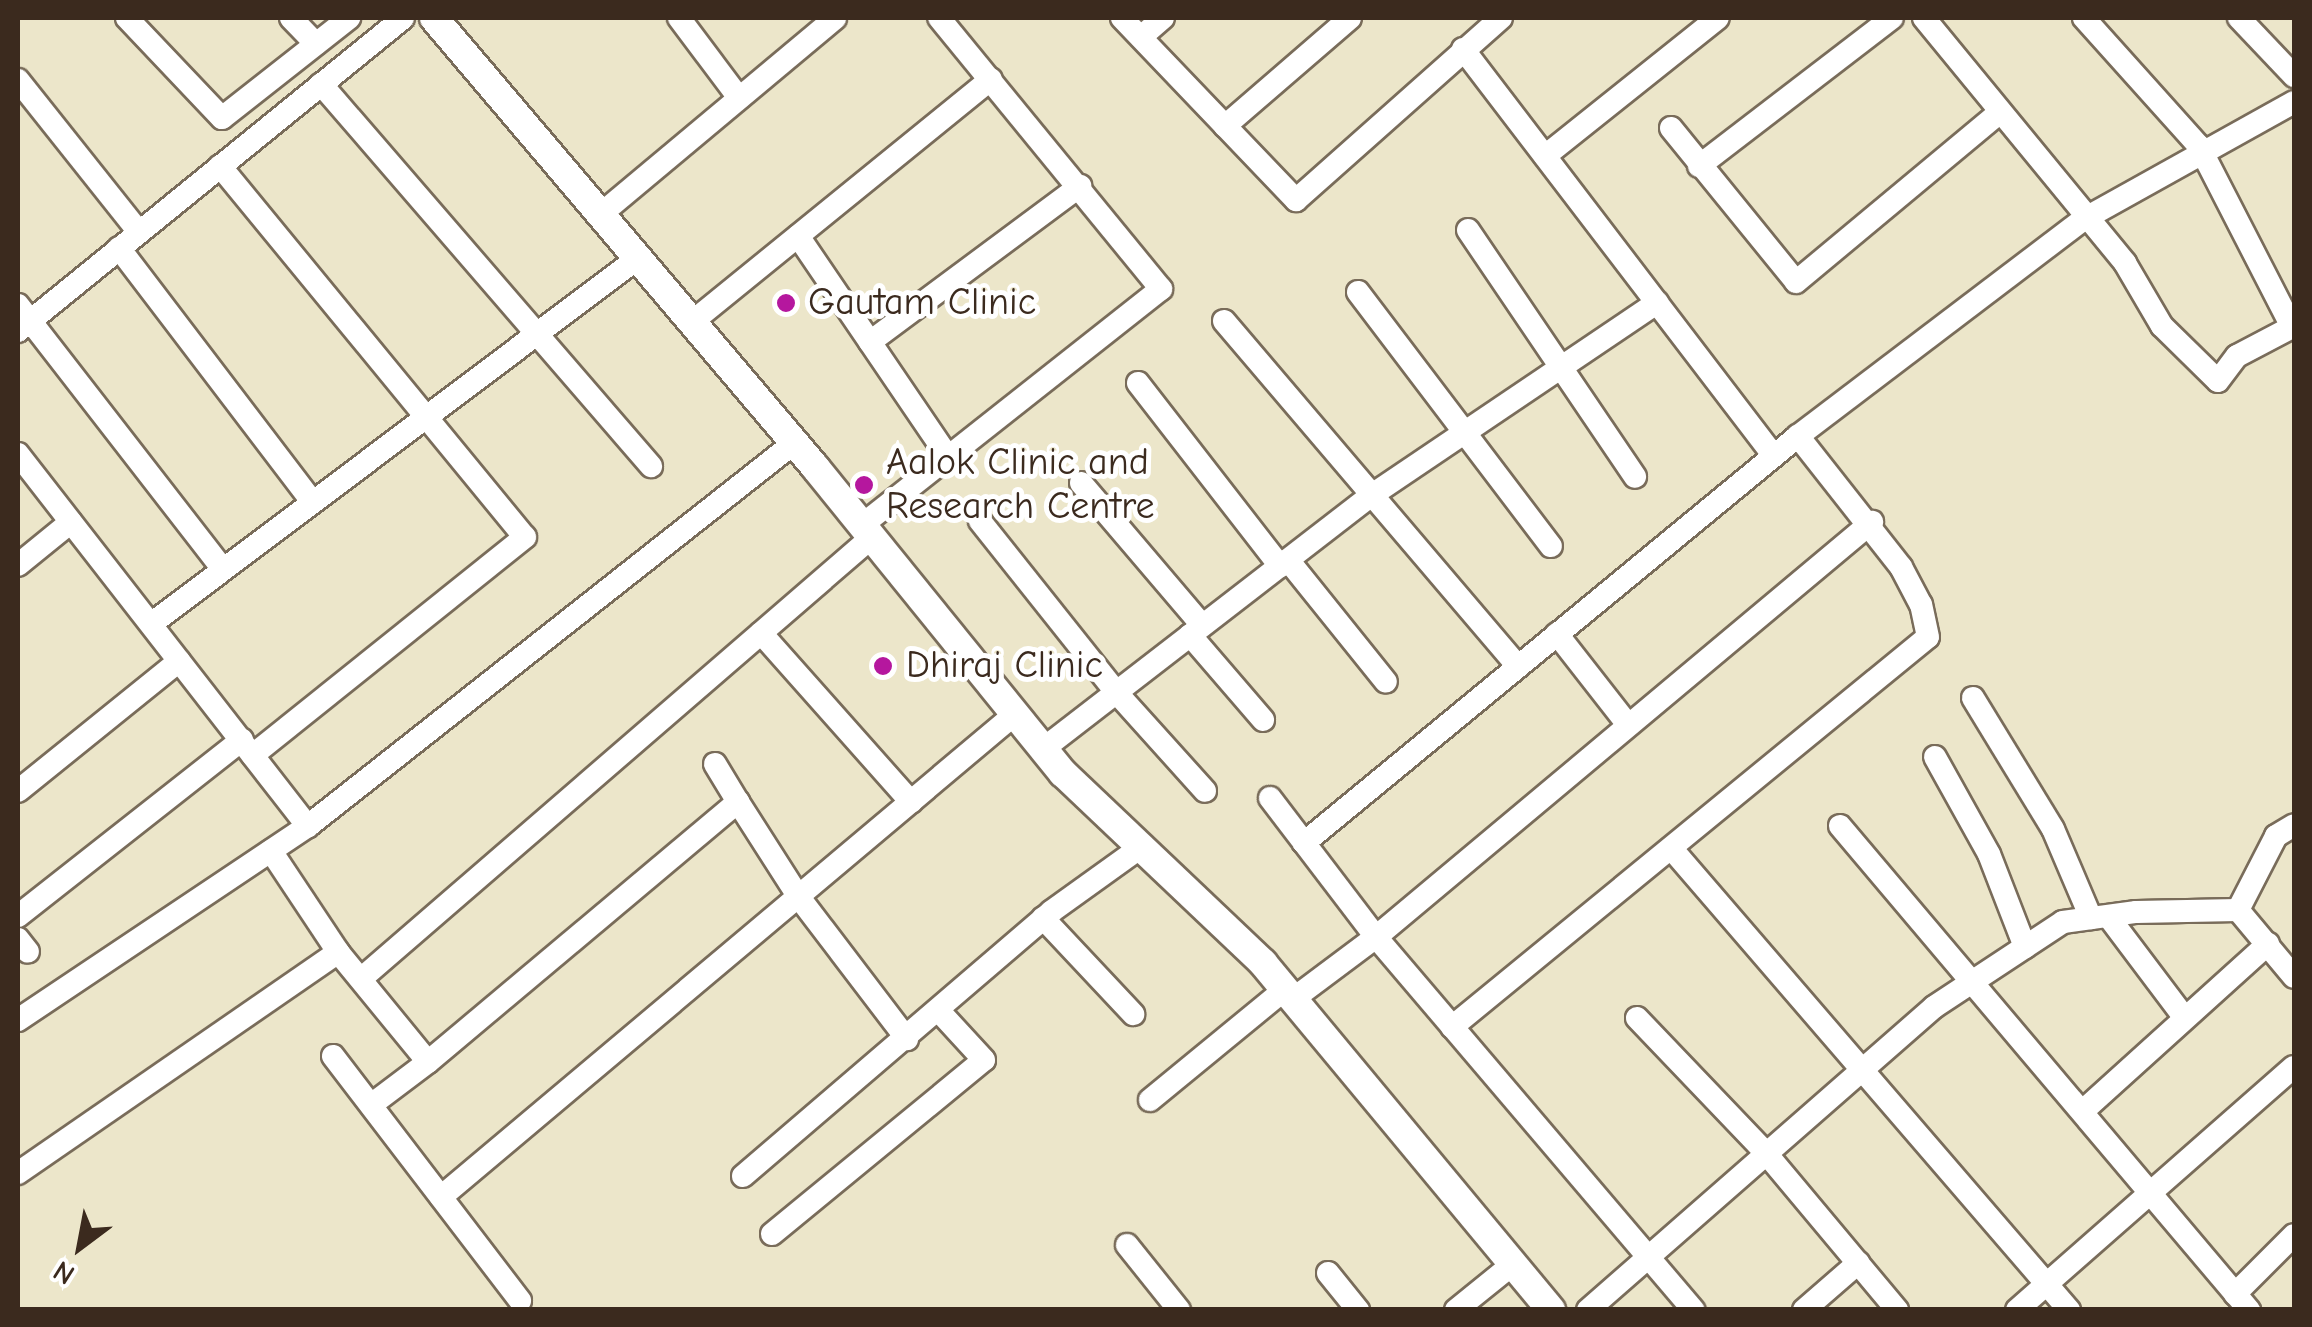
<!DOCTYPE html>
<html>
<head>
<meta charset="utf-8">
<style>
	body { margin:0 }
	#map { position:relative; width:2312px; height:1327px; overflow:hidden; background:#ece6ca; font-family:"Comic Neue",sans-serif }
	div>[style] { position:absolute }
	.roads { filter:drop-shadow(2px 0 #796c5a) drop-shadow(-2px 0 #796c5a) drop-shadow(0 2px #796c5a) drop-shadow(0 -2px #796c5a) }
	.minor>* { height:22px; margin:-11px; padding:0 11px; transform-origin:11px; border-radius:11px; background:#fff }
	.tertiary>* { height:28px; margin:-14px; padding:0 14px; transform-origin:14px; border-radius:14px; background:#fff }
	.dots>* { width:28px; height:28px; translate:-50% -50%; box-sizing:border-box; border:5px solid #fff; border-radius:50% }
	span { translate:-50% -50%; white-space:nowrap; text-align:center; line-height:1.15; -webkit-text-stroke:10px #fff; paint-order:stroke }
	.poi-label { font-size:38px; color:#3b2a1e }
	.left { translate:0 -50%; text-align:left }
	.frame { position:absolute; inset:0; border:20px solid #3b2a1e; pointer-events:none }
	.north { position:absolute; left:30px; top:1197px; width:100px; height:100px; -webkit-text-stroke:8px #fff; paint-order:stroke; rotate:212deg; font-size:28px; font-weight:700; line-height:40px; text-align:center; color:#3b2a1e }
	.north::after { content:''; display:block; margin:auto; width:35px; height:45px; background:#3b2a1e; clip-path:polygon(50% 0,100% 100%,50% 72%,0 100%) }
</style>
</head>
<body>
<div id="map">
	<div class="roads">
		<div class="minor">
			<div style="left:127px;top:18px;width:138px;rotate:46.5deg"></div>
			<div style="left:222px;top:118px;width:162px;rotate:-38.2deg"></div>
			<div style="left:291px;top:18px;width:36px;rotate:46deg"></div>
			<div style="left:679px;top:18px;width:100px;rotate:53.1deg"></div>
			<div style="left:1122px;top:18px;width:252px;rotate:46.3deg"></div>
			<div style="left:1296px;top:200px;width:274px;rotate:-41.6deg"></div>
			<div style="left:1924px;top:18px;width:317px;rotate:50.6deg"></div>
			<div style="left:2125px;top:263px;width:73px;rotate:59.6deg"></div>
			<div style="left:2162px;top:326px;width:78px;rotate:44.5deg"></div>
			<div style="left:2218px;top:381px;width:31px;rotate:-53deg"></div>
			<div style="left:2237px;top:356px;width:64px;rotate:-27.8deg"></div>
			<div style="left:2084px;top:18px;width:172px;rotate:48.1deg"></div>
			<div style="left:2199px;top:146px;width:203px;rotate:62.8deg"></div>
			<div style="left:2239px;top:18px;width:80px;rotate:46.5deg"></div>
			<div style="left:1141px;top:37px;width:29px;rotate:-41deg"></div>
			<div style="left:1463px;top:49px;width:512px;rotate:52.62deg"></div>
			<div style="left:18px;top:80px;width:194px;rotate:51.5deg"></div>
			<div style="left:321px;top:84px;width:505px;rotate:49.18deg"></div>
			<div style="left:1225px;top:126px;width:165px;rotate:-40.8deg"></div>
			<div style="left:1671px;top:128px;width:198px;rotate:50.9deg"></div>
			<div style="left:1796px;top:282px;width:264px;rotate:-39.8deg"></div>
			<div style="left:1545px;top:156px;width:221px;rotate:-38.6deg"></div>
			<div style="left:220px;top:166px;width:480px;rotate:50.6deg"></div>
			<div style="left:525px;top:537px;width:349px;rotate:141.3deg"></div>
			<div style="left:1699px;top:166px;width:243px;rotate:-37.5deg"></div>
			<div style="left:601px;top:214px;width:305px;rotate:-39.9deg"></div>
			<div style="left:1468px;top:230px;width:298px;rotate:55.9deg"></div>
			<div style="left:798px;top:236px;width:267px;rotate:55.8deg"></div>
			<div style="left:119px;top:248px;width:318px;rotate:52.7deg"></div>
			<div style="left:1358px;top:292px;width:319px;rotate:52.8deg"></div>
			<div style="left:18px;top:305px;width:334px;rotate:52.2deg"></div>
			<div style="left:1224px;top:321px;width:454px;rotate:49.6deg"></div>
			<div style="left:692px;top:322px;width:385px;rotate:-39.1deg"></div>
			<div style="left:18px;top:331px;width:496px;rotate:-39.1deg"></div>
			<div style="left:870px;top:342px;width:262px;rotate:-36.6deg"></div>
			<div style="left:1138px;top:383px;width:232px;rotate:52.2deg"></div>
			<div style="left:18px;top:454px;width:472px;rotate:52.1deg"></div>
			<div style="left:1081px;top:483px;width:187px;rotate:49.6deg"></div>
			<div style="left:980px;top:521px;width:218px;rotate:51.5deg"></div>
			<div style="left:1116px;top:692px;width:133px;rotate:48deg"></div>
			<div style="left:862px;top:525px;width:381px;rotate:-38.3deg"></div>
			<div style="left:1161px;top:289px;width:350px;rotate:-129.3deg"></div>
			<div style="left:1288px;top:560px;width:156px;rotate:51.2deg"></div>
			<div style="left:18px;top:565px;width:68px;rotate:-39.1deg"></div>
			<div style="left:151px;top:624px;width:609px;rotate:-36.93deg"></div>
			<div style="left:761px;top:633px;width:226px;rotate:48.4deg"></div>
			<div style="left:1557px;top:634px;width:115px;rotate:52deg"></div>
			<div style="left:1190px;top:635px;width:112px;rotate:49.3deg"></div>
			<div style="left:1973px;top:698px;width:153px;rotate:58.6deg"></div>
			<div style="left:2053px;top:829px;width:97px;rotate:66.9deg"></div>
			<div style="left:1043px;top:749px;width:416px;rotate:-37.7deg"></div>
			<div style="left:1372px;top:495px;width:344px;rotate:-34deg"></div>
			<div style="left:1935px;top:757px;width:111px;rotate:60.9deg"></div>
			<div style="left:1989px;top:854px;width:100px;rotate:68.8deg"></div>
			<div style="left:715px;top:764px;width:44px;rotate:58.8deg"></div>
			<div style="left:18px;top:791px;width:207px;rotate:-38.9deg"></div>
			<div style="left:1270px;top:798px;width:175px;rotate:52.7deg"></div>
			<div style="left:1376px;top:937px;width:490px;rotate:49.6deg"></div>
			<div style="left:1840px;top:826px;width:634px;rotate:49.8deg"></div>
			<div style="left:1304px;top:843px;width:640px;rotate:-39.48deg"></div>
			<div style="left:1798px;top:436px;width:359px;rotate:-37.2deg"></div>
			<div style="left:2084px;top:219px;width:240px;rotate:-29.1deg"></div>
			<div style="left:1671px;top:848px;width:610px;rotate:49.26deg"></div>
			<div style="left:271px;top:851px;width:121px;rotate:56.4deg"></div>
			<div style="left:338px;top:952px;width:142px;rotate:50.7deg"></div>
			<div style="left:428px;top:1062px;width:405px;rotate:-40deg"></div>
			<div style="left:738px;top:802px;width:112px;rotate:57.4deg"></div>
			<div style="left:798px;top:896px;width:180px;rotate:52.7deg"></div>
			<div style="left:2238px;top:910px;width:87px;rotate:50.1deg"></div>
			<div style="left:18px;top:916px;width:285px;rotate:-38.2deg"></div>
			<div style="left:1043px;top:918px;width:132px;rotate:46.8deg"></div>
			<div style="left:2111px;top:920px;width:121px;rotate:53deg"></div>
			<div style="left:18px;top:939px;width:16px;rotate:52deg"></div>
			<div style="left:362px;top:978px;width:674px;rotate:-40.85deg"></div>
			<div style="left:1293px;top:999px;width:104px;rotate:-36.8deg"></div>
			<div style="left:1376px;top:937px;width:647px;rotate:-39.92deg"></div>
			<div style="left:1637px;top:1018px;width:185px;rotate:46.3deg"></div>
			<div style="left:1765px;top:1152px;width:206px;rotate:50.1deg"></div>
			<div style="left:18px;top:1020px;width:349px;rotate:-33.8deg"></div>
			<div style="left:308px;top:826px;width:619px;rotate:-38.24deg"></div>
			<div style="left:1452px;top:1027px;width:615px;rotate:-39.33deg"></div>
			<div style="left:1928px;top:637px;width:33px;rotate:-102deg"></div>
			<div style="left:1921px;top:605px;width:43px;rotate:-117.8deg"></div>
			<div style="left:1901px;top:567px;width:167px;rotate:-128.2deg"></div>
			<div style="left:333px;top:1056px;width:308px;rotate:52.6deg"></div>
			<div style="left:1150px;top:1100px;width:175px;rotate:-39.4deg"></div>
			<div style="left:371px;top:1105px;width:71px;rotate:-37deg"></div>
			<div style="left:2084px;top:1110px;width:248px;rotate:-42.1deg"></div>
			<div style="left:18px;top:1173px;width:389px;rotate:-34.6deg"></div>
			<div style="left:743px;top:1176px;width:407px;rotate:-40.6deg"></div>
			<div style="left:1052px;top:911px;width:110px;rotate:-35.7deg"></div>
			<div style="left:441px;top:1197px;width:750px;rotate:-40.08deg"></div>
			<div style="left:772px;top:1234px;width:274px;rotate:-39.4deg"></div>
			<div style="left:984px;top:1060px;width:67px;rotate:-132.6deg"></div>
			<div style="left:1127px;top:1245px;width:83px;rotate:51.3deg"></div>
			<div style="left:1328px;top:1273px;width:48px;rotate:51deg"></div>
			<div style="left:2235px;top:1294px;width:83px;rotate:-45deg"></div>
			<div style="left:1456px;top:1310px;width:73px;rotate:-38.9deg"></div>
			<div style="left:1588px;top:1310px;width:460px;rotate:-41.2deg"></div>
			<div style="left:1934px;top:1007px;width:154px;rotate:-33.4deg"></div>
			<div style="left:2063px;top:922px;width:74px;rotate:-7.8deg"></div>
			<div style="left:2136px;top:912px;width:102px;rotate:-1.1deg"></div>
			<div style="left:2238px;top:910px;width:83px;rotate:-62.8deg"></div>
			<div style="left:2276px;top:836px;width:21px;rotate:-31deg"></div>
			<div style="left:1804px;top:1310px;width:72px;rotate:-41deg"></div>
			<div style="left:2017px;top:1310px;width:368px;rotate:-41.3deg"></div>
		</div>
		<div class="tertiary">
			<div style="left:434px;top:18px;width:589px;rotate:49.68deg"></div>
			<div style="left:815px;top:467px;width:394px;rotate:51deg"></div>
			<div style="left:1063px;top:773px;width:276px;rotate:43.5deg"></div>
			<div style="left:1263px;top:963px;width:451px;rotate:50.3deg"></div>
		</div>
	</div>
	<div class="dots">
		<div style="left:786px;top:303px;background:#b5179e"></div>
		<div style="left:864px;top:485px;background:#b5179e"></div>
		<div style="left:883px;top:666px;background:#b5179e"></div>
	</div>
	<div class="poi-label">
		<span class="left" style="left:808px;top:303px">Gautam Clinic</span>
		<span class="left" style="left:886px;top:485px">Aalok Clinic and<br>Research Centre</span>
		<span class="left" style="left:906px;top:666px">Dhiraj Clinic</span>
	</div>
	<div class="frame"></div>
	<div class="north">N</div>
</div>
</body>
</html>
